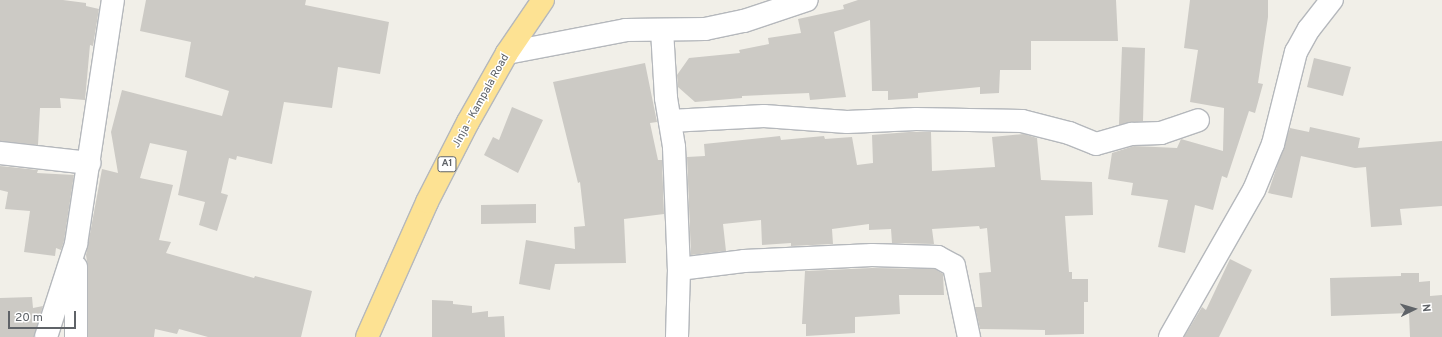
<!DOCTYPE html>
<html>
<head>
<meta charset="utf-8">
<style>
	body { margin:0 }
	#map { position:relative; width:1442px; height:337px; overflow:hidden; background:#f1efe8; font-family:Overpass,sans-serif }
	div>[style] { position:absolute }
	.building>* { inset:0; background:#cccac5 }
	.roads { filter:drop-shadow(1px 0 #b5b8bc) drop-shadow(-1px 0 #b5b8bc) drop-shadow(0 1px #b5b8bc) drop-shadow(0 -1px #b5b8bc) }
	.minor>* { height:22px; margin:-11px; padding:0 11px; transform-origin:11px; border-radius:11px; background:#fff }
	.highway>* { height:22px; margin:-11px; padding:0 11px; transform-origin:11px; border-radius:11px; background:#fde293 }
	span { translate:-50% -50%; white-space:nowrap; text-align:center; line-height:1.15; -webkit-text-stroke:3px #fff; paint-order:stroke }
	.shield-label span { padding:1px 3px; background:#fff; border:1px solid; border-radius:3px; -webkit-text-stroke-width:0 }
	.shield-label { font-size:10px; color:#5f6368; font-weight:700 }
	.street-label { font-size:11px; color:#5f6368 }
	.north { position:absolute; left:1394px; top:289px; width:40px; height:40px; -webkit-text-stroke:3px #fff; paint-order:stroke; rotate:85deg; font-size:11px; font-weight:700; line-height:16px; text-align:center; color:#5f6368 }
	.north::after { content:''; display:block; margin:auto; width:14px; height:18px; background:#5f6368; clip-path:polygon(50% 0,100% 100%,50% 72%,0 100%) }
	.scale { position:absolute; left:8px; top:311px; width:68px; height:18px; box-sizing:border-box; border:2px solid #5f6368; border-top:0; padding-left:5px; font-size:12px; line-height:14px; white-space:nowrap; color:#5f6368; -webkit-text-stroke:3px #fff; paint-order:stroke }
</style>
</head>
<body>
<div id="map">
	<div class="building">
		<div style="clip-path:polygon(0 0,63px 0,86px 3px,86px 6px,99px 9px,93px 46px,90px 45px,85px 100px,60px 98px,61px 108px,40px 108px,38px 145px,0 141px)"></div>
		<div style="clip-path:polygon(146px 0,306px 0,305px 5px,389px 22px,380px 74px,338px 67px,332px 108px,284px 102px,272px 164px,237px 156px,236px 160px,229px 158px,221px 193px,228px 195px,217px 231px,199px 225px,205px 202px,178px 195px,187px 151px,150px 143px,140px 178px,173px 185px,159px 240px,171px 242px,166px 253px,254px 278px,255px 276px,312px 291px,301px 337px,208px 337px,179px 329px,177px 334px,155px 329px,154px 337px,88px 337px,88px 267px,86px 255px,102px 169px,118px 173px,111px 132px,122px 90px,222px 116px,229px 91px,185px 77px,191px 42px,140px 31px)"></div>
		<div style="clip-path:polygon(858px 0,1116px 0,1118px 41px,1031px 41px,1031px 70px,1000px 70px,999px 93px,980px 94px,980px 87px,918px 93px,918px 98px,888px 100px,888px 91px,872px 91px,870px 20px,834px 32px,846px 97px,810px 100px,809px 93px,742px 96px,742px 98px,695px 102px,678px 87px,677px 75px,689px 58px,740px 53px,739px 50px,769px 44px,768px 38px,801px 33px,798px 19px,844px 9px,843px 5px)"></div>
		<div style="clip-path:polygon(1190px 0,1268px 0,1268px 17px,1258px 83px,1263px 84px,1255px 113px,1249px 111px,1227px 178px,1222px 176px,1213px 210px,1195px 205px,1185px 253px,1158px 247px,1168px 200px,1131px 195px,1133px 183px,1108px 179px,1112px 153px,1134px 146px,1177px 148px,1181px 139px,1223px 151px,1224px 108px,1190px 102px,1198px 50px,1184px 48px)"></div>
		<div style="clip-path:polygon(1122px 47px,1145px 48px,1143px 121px,1119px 125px)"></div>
		<div style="clip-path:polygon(1314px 58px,1351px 67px,1343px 96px,1307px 87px)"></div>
		<div style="clip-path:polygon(645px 63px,657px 122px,650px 123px,658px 160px,662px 160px,664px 214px,624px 219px,626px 263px,555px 264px,550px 290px,519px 284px,526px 240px,575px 249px,574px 227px,585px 226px,580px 182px,578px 183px,553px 82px)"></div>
		<div style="clip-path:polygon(512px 107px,543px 120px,518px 173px,484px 155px,493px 137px,499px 140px)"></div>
		<div style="clip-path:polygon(1310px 127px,1360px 138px,1358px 148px,1442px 141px,1442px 206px,1400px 209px,1402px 225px,1371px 227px,1366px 167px,1355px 168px,1301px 156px,1292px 198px,1268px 193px,1290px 128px,1309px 132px)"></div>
		<div style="clip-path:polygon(909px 132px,931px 132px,932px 171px,995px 167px,992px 137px,1024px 134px,1037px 138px,1041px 180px,1092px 182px,1093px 215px,1065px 216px,1069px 272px,1072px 272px,1072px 279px,1088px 279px,1088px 302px,1084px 302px,1084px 334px,1045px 335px,1045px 330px,980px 329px,975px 307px,982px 307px,979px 273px,991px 272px,987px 228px,980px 229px,979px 226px,932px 229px,934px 244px,892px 243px,891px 229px,869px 230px,869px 224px,832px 229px,833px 244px,791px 246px,791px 243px,762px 245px,761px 220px,723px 224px,726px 251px,691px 255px,687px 157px,705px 156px,704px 144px,780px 136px,781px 140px,824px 136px,825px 139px,852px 137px,857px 165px,873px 163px,872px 135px)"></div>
		<div style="clip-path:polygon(0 166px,38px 170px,37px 173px,74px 175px,64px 241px,61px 250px,56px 248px,55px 256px,24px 252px,30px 211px,5px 209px,8px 192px,0 190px)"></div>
		<div style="clip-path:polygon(536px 204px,536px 223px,481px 224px,481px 205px)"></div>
		<div style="clip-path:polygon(1230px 259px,1252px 270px,1219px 337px,1184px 337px,1202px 307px,1206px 310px)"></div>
		<div style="clip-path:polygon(872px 268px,935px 269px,943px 274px,944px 295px,899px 295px,900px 314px,855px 317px,855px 333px,806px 336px,806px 324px,802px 324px,805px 271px)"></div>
		<div style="clip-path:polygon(1401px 273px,1419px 273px,1419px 282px,1430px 281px,1430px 296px,1442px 295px,1442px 337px,1410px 337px,1409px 313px,1331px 316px,1330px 278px,1401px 276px)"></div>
		<div style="clip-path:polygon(32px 297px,33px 308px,43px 306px,34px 337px,0 337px,0 298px)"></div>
		<div style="clip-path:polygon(432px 300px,453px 301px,453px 304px,472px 306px,472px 313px,488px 311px,488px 317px,504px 316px,505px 337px,432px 337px)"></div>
	</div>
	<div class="roads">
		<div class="minor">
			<div style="left:662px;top:30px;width:68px;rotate:86.6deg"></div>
			<div style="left:666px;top:98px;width:50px;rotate:80.7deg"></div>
			<div style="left:674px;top:147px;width:122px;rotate:87.7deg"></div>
			<div style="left:679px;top:269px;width:65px;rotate:-7deg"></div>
			<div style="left:744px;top:261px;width:128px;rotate:-2.7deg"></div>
			<div style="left:872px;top:255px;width:66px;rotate:1.7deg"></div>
			<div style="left:938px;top:257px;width:18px;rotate:29deg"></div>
			<div style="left:954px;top:266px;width:73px;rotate:78.1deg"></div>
			<div style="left:507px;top:53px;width:121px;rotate:-10.9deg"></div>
			<div style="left:626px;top:30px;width:79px;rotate:-0.7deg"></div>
			<div style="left:705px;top:29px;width:40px;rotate:-12deg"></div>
			<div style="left:744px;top:21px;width:66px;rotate:-18.4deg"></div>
			<div style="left:670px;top:121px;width:94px;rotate:-3deg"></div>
			<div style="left:764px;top:116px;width:83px;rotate:4.1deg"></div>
			<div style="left:847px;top:122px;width:69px;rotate:-2.5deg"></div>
			<div style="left:916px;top:119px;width:106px;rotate:1.1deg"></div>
			<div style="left:1022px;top:121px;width:49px;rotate:14.3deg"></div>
			<div style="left:1069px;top:133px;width:29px;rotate:22deg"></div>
			<div style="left:1096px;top:144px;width:37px;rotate:-16deg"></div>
			<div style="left:1132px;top:134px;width:29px;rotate:-2deg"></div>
			<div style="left:1161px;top:133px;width:39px;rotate:-19deg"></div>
			<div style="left:0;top:153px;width:90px;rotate:6.4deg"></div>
			<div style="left:46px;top:337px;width:98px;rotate:-72.1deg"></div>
			<div style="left:76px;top:244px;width:247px;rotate:-81.4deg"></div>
			<div style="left:76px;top:337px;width:70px;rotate:-90deg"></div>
			<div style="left:677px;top:337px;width:68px;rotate:-88.3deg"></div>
			<div style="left:1170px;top:337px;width:169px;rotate:-60.3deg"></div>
			<div style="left:1254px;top:190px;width:50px;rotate:-67.6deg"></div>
			<div style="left:1273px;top:144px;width:95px;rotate:-76deg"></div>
			<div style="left:1296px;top:52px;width:26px;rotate:-61deg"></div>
			<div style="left:1309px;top:29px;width:37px;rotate:-52deg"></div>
		</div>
		<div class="highway">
			<div style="left:367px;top:337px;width:148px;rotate:-66deg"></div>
			<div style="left:427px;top:202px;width:90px;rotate:-62.9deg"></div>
			<div style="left:468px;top:122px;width:79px;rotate:-60.5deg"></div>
			<div style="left:507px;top:53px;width:64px;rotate:-55.8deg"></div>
		</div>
	</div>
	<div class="shield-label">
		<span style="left:447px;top:164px">A1</span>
	</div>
	<div class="street-label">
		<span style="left:481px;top:101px;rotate:-61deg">Jinja - Kampala Road</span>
	</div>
	<div class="north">N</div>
	<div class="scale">20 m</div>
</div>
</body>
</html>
